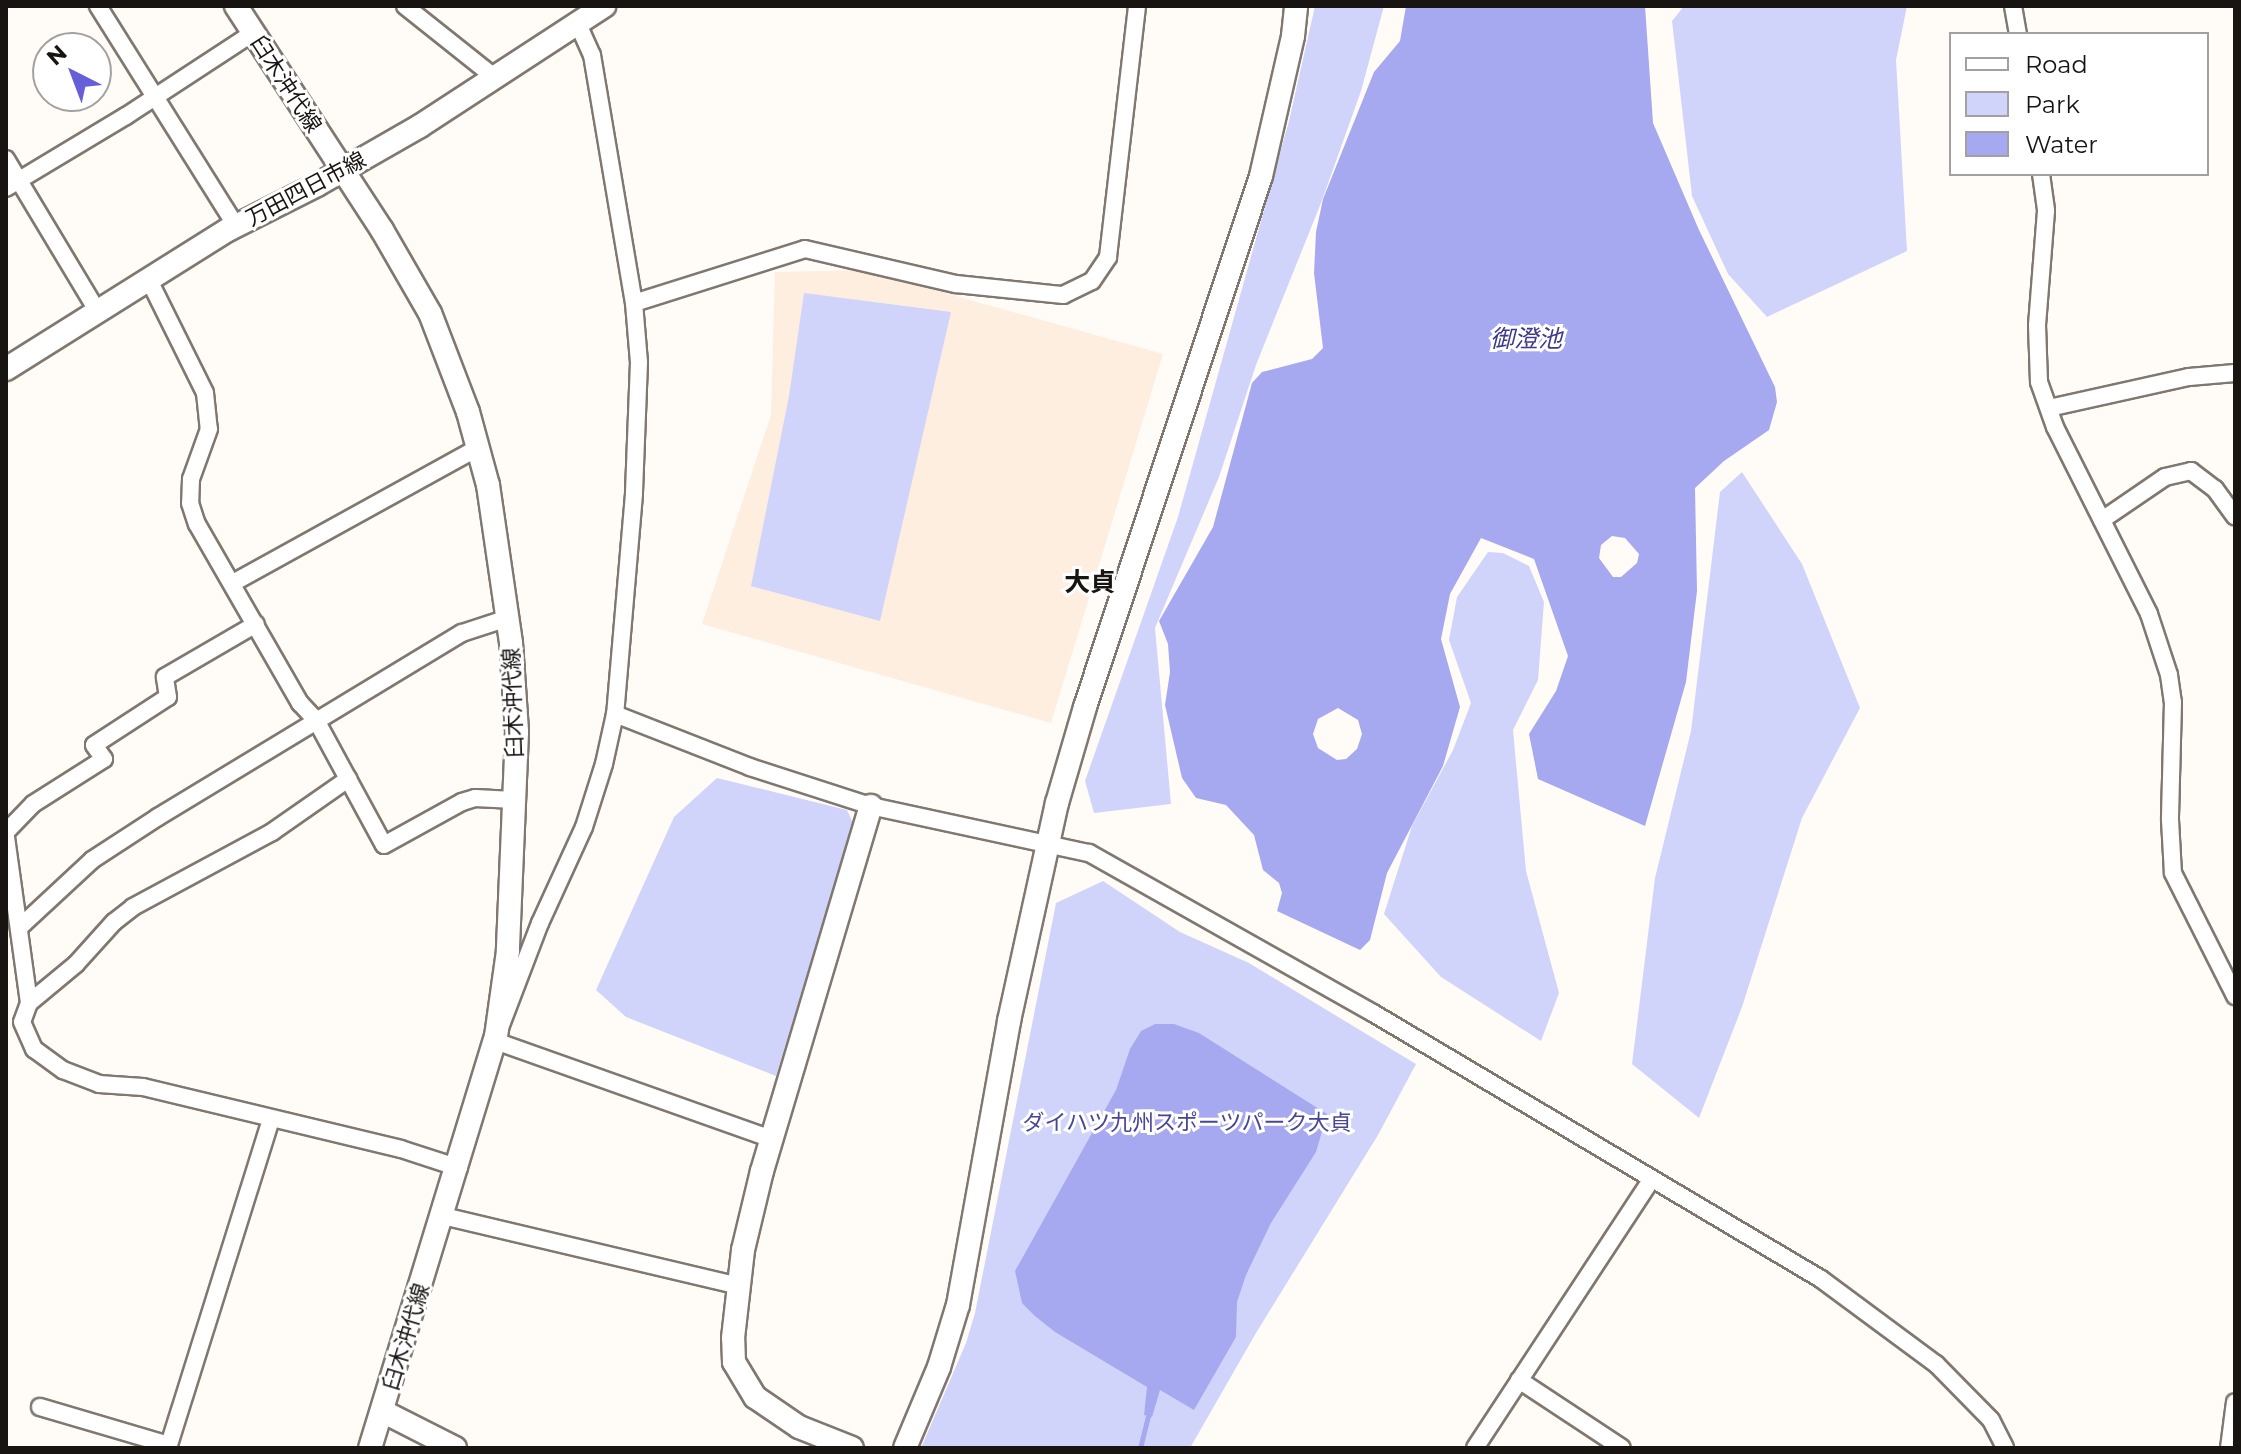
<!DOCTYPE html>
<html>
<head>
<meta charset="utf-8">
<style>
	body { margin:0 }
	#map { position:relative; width:2241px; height:1454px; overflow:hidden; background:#fffbf7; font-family:Montserrat,"Noto Sans JP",sans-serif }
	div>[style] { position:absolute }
	.built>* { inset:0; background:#feeee0 }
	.green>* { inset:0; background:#d1d4fa }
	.water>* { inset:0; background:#a6a9ef }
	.stream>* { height:5px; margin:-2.5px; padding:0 2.5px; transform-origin:2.5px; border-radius:2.5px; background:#a6a9ef }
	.roads { filter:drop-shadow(2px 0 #807870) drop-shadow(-2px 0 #807870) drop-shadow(0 2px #807870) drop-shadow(0 -2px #807870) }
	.street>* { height:16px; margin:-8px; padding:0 8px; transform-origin:8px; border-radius:8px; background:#fff }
	.secondary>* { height:22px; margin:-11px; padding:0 11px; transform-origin:11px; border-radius:11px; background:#fff }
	span { translate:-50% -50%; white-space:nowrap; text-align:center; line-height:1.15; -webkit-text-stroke:6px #fff; paint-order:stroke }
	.street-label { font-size:22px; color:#181411 }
	.park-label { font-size:22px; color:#494597 }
	.water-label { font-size:24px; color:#3e398a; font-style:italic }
	.quarter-label { font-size:26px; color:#181411; font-weight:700 }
	.frame { position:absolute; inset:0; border:8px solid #181411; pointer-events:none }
	.legend { position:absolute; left:1949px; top:32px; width:260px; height:144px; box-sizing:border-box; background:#fff; border:2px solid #a3a1a0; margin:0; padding:10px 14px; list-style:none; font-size:24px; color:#181411 }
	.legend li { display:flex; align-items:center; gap:16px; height:40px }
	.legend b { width:40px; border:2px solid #a3a1a0 }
	.north { position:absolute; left:32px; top:32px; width:80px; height:80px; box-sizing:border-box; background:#fff; border:2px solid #a3a1a0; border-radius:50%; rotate:318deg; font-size:22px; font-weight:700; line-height:32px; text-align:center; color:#181411 }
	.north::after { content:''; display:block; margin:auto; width:28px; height:36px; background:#665fd8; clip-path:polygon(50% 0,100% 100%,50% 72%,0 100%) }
</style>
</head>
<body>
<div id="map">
	<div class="built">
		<div style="clip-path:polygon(863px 270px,1163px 354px,1051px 723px,702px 624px,771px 415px,775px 272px)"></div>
	</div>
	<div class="green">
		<div style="clip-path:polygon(1315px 6px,1384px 6px,1361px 91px,1321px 203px,1256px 365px,1219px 477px,1155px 628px,1171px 804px,1094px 813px,1085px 781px,1178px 517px,1289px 121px)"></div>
		<div style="clip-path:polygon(1684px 6px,1907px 6px,1896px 60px,1907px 251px,1767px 317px,1728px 274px,1692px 196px,1672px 21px)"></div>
		<div style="clip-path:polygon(804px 293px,951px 312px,880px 621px,751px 586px,789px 396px)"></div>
		<div style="clip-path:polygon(1742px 472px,1802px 564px,1860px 708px,1802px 818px,1742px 1007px,1699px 1118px,1632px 1064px,1655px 878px,1691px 731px,1720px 492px)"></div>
		<div style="clip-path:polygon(1488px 552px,1503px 553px,1529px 566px,1544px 602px,1538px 680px,1513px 730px,1526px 871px,1559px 993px,1541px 1041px,1441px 977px,1384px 914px,1412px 826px,1453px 750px,1471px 703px,1449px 640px,1457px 597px)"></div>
		<div style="clip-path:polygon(717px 778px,847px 810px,853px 823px,776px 1076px,626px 1017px,596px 990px,674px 817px)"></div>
		<div style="clip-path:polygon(1103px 881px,1180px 932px,1249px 963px,1416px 1064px,1378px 1135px,1256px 1333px,1190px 1448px,921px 1448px,966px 1343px,975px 1313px,1056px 903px)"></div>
	</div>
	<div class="water">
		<div style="clip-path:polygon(evenodd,1406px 6px,1645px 6px,1653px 123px,1699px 230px,1775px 387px,1777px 402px,1769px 430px,1724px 461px,1695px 488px,1697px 591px,1686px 682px,1645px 826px,1538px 779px,1529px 734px,1556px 691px,1568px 656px,1534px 559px,1481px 538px,1450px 594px,1441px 639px,1460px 707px,1443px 766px,1387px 873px,1370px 940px,1360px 950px,1277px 911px,1282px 893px,1279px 883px,1263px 870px,1254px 835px,1226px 805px,1196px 798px,1182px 778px,1165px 705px,1170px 672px,1168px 644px,1159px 621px,1213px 527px,1252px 383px,1262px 372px,1312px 359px,1323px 348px,1314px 273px,1316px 232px,1323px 199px,1374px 72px,1400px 41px,1406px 6px,1612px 536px,1625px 538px,1639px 554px,1637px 563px,1621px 577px,1613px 577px,1599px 558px,1601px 545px,1612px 536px,1406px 6px,1338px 708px,1358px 720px,1362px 734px,1357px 749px,1346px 759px,1337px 760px,1318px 748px,1313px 734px,1318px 719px,1338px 708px)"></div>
		<div style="clip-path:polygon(1155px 1024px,1174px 1024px,1199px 1033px,1327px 1114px,1316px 1152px,1271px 1223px,1246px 1275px,1237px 1302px,1236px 1337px,1194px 1410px,1160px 1390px,1152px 1417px,1144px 1415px,1147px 1387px,1055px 1332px,1035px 1316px,1022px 1303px,1015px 1271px,1116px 1090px,1130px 1049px,1141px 1031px)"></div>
	</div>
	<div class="stream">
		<div style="left:1140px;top:1448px;width:33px;rotate:-76deg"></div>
	</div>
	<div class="roads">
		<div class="street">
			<div style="left:98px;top:6px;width:260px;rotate:57.9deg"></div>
			<div style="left:405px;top:6px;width:112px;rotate:38.5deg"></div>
			<div style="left:2013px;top:6px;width:28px;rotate:80deg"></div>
			<div style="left:578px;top:24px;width:34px;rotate:66deg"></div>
			<div style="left:592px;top:55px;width:252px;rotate:80.4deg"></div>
			<div style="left:634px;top:303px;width:59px;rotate:85.2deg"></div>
			<div style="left:639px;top:362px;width:132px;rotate:92.2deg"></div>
			<div style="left:634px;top:494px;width:221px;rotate:94.9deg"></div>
			<div style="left:615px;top:714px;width:51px;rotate:102.4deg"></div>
			<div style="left:604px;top:764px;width:66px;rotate:107.6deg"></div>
			<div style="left:584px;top:827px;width:106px;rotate:114.6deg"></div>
			<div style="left:540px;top:923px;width:126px;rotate:110.9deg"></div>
			<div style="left:495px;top:1041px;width:293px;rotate:19.5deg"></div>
			<div style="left:6px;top:159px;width:175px;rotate:59deg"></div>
			<div style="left:2041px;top:174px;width:37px;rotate:82deg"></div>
			<div style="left:2046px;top:211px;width:114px;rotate:94.5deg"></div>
			<div style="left:2037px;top:325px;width:57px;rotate:88deg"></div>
			<div style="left:2039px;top:382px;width:48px;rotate:70.4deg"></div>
			<div style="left:2055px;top:427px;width:209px;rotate:63.3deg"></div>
			<div style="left:2149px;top:614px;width:64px;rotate:71.8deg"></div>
			<div style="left:2169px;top:675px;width:27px;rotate:82deg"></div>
			<div style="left:2173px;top:702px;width:118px;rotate:91.5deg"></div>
			<div style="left:2170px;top:820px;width:53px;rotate:86.8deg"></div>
			<div style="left:2173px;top:873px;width:138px;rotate:63.2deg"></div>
			<div style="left:6px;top:188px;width:140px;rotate:-31deg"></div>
			<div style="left:126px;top:116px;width:152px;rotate:-33.2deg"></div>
			<div style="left:148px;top:278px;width:128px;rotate:63.6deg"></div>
			<div style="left:205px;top:393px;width:36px;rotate:84deg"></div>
			<div style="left:209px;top:429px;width:53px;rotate:109.8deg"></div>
			<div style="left:191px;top:479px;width:24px;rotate:92deg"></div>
			<div style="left:190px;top:503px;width:22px;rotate:72deg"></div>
			<div style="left:197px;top:524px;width:207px;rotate:60.1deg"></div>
			<div style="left:300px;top:703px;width:23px;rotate:47deg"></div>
			<div style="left:316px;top:720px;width:142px;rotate:61.5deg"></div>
			<div style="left:384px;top:845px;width:89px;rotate:-28.9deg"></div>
			<div style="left:462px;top:802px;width:14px;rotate:-17deg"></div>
			<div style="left:475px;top:798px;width:39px;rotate:3deg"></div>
			<div style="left:634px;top:303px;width:179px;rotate:-17.5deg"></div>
			<div style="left:805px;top:249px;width:155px;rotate:13.1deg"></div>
			<div style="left:956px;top:284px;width:108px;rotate:5.9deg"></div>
			<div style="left:1063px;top:295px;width:32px;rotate:-26deg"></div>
			<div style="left:1092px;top:281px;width:29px;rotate:-56deg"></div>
			<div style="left:1108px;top:257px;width:253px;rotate:-83.4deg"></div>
			<div style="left:2049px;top:408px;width:143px;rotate:-12.5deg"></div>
			<div style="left:2189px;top:377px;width:46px;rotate:-5deg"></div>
			<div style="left:2102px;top:520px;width:76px;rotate:-34.3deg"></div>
			<div style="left:2165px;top:477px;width:27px;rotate:-13deg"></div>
			<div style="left:2191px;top:471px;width:30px;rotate:37deg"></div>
			<div style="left:2215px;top:489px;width:34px;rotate:54deg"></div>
			<div style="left:233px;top:583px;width:280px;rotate:-28.9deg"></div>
			<div style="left:615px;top:714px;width:145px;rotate:21.4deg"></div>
			<div style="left:750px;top:767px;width:127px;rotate:17.9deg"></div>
			<div style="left:871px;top:806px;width:223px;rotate:12.2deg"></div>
			<div style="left:1089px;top:853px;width:326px;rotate:29.4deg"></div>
			<div style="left:1373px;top:1013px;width:521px;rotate:30.7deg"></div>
			<div style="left:1821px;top:1279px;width:143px;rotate:36.5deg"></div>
			<div style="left:1936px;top:1364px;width:78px;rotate:45.5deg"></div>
			<div style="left:1991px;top:1420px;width:31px;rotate:63deg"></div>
			<div style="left:6px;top:832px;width:39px;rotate:-46deg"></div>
			<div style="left:33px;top:804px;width:84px;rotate:-32.4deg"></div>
			<div style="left:104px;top:759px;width:17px;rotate:-126deg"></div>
			<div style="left:94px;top:745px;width:88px;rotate:-33deg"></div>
			<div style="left:168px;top:697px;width:20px;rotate:-99deg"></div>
			<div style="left:165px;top:677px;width:105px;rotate:-30.2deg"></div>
			<div style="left:6px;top:837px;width:168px;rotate:82.1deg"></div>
			<div style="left:29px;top:1003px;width:20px;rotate:110deg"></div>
			<div style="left:22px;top:1022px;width:30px;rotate:66deg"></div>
			<div style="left:34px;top:1049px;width:36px;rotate:36deg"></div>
			<div style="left:63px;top:1070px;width:39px;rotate:21deg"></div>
			<div style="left:99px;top:1084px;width:44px;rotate:3.9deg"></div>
			<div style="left:143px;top:1087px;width:265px;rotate:13.5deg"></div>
			<div style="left:401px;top:1149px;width:61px;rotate:18.1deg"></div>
			<div style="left:20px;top:927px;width:98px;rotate:-42.9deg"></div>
			<div style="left:92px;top:860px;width:79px;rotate:-33.1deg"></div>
			<div style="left:158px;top:817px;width:355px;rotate:-31.2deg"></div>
			<div style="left:462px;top:633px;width:48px;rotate:-18.1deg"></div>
			<div style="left:29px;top:1003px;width:61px;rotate:-39.7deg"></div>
			<div style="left:76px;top:964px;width:57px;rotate:-47.9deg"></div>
			<div style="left:114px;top:922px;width:24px;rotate:-38deg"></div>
			<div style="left:133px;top:907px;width:158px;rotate:-28.3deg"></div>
			<div style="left:272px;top:832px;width:93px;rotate:-34.9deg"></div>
			<div style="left:443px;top:1216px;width:303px;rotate:13.3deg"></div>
			<div style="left:1519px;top:1380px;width:123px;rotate:33.4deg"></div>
			<div style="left:40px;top:1407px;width:134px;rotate:16.4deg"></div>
			<div style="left:168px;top:1448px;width:345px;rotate:-72.6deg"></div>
			<div style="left:1475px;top:1448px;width:322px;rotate:-56.7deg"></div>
			<div style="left:2229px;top:1448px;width:46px;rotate:-82.6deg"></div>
		</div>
		<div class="secondary">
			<div style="left:236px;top:6px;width:267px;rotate:56.9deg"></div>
			<div style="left:382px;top:230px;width:96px;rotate:60deg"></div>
			<div style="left:430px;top:313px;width:106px;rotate:69deg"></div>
			<div style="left:468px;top:412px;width:76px;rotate:74.7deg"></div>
			<div style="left:488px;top:485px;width:160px;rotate:81.7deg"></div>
			<div style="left:511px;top:643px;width:89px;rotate:86.1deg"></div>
			<div style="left:517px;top:732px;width:219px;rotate:92.4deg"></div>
			<div style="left:508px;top:951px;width:86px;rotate:98deg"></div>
			<div style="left:496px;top:1036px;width:431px;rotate:107deg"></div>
			<div style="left:6px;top:369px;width:262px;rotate:-32.1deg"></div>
			<div style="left:228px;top:230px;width:100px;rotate:-26.8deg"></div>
			<div style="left:317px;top:185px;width:119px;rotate:-29.8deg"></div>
			<div style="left:420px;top:126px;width:220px;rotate:-33.1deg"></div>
			<div style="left:382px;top:1411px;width:82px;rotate:26.9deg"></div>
			<div style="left:852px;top:1448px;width:57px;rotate:-158.4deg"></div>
			<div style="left:799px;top:1427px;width:53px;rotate:-145.7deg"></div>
			<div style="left:755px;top:1397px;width:41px;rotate:-121deg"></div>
			<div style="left:734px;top:1362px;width:24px;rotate:-92deg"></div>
			<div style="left:733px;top:1338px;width:89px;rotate:-83.5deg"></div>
			<div style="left:743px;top:1250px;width:81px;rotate:-76.5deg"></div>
			<div style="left:762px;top:1171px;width:381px;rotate:-73.4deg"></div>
			<div style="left:905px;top:1448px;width:88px;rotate:-67.2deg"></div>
			<div style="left:939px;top:1367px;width:65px;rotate:-73deg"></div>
			<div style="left:958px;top:1305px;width:289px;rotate:-79.8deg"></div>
			<div style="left:1009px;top:1021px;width:223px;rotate:-77.6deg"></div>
			<div style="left:1057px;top:803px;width:100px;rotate:-73.7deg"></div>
			<div style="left:1085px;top:707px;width:559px;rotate:-71.66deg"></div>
			<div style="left:1261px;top:176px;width:144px;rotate:-77.1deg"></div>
			<div style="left:1293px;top:36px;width:30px;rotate:-84deg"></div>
		</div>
	</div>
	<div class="street-label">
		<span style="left:286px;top:84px;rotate:57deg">臼木沖代線</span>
		<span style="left:306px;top:189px;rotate:-28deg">万田四日市線</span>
		<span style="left:513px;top:703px;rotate:-92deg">臼木沖代線</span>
		<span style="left:406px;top:1337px;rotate:-73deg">臼木沖代線</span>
	</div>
	<div class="park-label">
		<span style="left:1187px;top:1123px">ダイハツ九州スポーツパーク大貞</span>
	</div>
	<div class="water-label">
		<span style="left:1526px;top:339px">御澄池</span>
	</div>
	<div class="quarter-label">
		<span style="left:1090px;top:583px">大貞</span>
	</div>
	<div class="frame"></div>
	<ul class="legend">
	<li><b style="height:10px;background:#fff"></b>Road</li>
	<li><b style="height:22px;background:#d1d4fa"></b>Park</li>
	<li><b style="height:22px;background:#a6a9ef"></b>Water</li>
	</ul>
	<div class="north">N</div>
</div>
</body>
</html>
